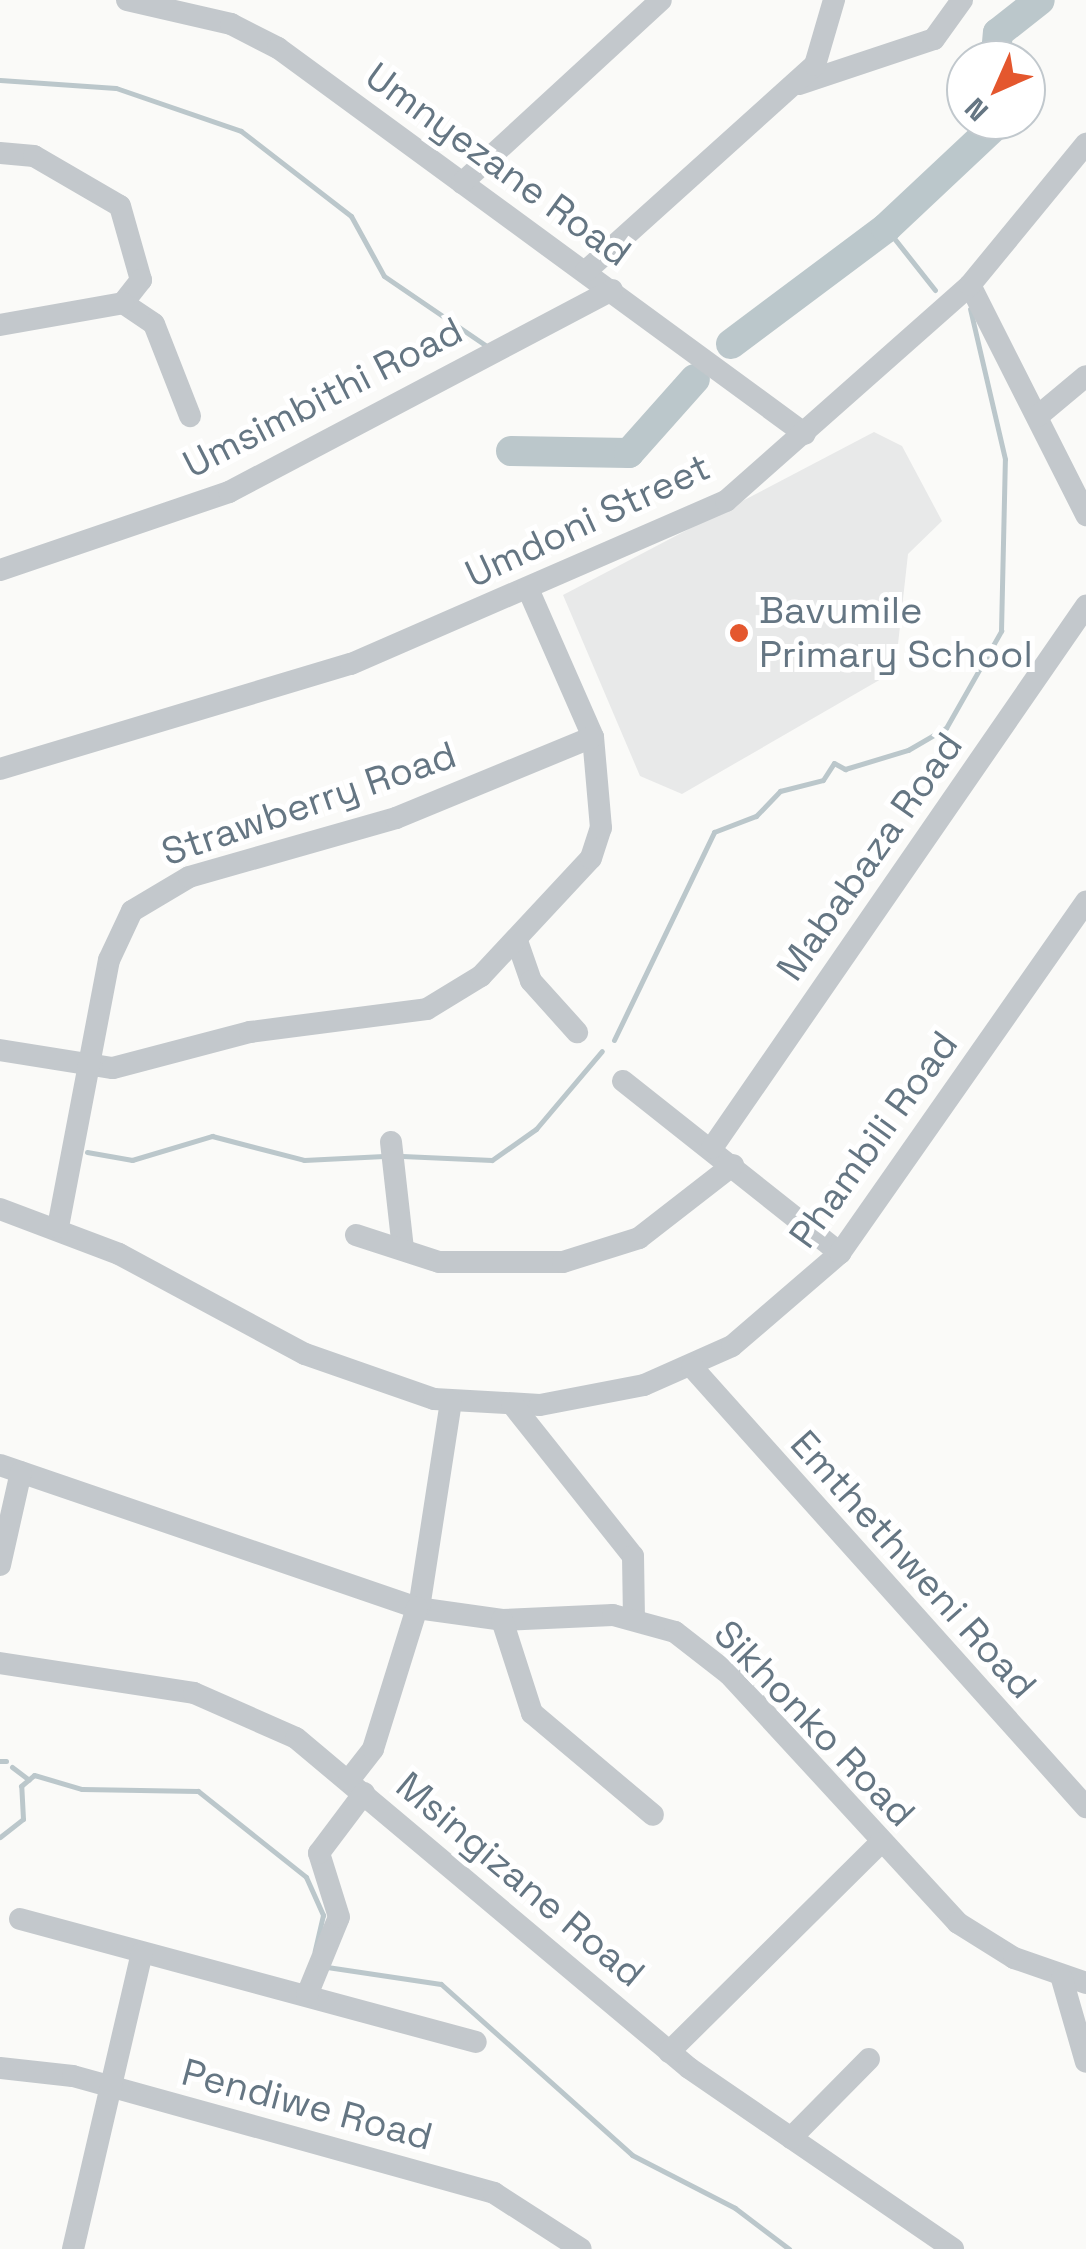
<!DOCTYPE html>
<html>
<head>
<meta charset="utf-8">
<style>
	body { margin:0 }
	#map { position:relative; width:1086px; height:2249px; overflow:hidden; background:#fafaf8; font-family:"Space Grotesk",sans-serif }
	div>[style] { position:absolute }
	.built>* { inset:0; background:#e8e9e9 }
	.stream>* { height:5px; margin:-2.5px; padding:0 2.5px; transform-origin:2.5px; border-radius:2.5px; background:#bbc7cb }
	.river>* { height:30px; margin:-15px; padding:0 15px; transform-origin:15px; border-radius:15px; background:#bbc7cb }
	.minor>* { height:22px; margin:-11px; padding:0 11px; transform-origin:11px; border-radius:11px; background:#c3c8cc }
	.dots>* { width:28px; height:28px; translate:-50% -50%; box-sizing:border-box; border:5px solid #fff; border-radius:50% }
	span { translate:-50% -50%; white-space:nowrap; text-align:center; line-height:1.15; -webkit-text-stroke:10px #fff; paint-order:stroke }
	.street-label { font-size:38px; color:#657683 }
	.poi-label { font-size:38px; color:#657683 }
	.left { translate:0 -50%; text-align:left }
	.north { position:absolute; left:946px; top:40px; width:100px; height:100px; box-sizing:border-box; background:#fff; border:2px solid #c1c8cd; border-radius:50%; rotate:225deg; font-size:28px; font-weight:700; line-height:40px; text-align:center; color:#657683 }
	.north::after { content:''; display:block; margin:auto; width:35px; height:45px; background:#e4572e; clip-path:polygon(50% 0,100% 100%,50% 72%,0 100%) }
</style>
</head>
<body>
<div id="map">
	<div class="built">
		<div style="clip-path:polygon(874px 432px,902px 446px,942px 521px,908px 554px,895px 671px,682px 794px,640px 776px,563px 595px)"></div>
	</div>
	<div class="stream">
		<div style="left:0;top:80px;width:116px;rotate:3.9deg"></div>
		<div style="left:116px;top:88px;width:132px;rotate:19deg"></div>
		<div style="left:241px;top:131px;width:139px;rotate:37.7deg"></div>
		<div style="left:351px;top:216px;width:68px;rotate:61.2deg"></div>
		<div style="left:384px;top:276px;width:122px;rotate:34.3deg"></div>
		<div style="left:886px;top:228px;width:79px;rotate:51.7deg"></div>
		<div style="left:614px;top:1040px;width:231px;rotate:-64.3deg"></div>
		<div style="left:714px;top:832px;width:45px;rotate:-20.9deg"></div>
		<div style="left:756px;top:816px;width:35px;rotate:-46deg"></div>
		<div style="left:780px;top:791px;width:44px;rotate:-14.3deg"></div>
		<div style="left:823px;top:780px;width:20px;rotate:-57deg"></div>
		<div style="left:834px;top:763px;width:13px;rotate:29deg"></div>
		<div style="left:845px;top:769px;width:66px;rotate:-16.8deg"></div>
		<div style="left:908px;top:750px;width:44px;rotate:-30.1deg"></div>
		<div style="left:946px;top:728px;width:112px;rotate:-60.4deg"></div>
		<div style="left:1001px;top:631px;width:172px;rotate:-88.7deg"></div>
		<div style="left:1005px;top:459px;width:154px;rotate:-103.1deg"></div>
		<div style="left:87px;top:1152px;width:46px;rotate:10.1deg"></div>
		<div style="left:132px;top:1160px;width:84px;rotate:-16.7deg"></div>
		<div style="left:212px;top:1136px;width:95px;rotate:14.6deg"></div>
		<div style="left:304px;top:1160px;width:80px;rotate:-2.9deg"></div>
		<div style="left:402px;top:1156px;width:90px;rotate:2.5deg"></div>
		<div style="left:492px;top:1160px;width:54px;rotate:-35.2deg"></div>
		<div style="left:536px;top:1129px;width:102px;rotate:-49.8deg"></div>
		<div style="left:0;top:1761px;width:6px"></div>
		<div style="left:12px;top:1767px;width:21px;rotate:37deg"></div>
		<div style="left:0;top:1837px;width:29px;rotate:-38deg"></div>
		<div style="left:23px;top:1819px;width:33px;rotate:-93deg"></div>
		<div style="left:21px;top:1786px;width:17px;rotate:-40deg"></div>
		<div style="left:34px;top:1775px;width:50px;rotate:16.3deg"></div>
		<div style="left:82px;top:1789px;width:116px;rotate:1deg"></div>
		<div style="left:198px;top:1791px;width:138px;rotate:38.5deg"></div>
		<div style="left:306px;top:1877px;width:42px;rotate:65.9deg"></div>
		<div style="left:323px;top:1915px;width:37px;rotate:103deg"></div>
		<div style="left:327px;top:1967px;width:115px;rotate:8.5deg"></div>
		<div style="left:441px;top:1984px;width:256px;rotate:41.8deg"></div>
		<div style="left:632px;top:2155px;width:116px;rotate:27.2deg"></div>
		<div style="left:735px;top:2208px;width:68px;rotate:37.2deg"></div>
	</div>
	<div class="river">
		<div style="left:1009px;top:60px;width:14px;rotate:-155deg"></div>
		<div style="left:996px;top:54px;width:21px;rotate:-85deg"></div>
		<div style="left:998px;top:33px;width:53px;rotate:-38.2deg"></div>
		<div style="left:731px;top:344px;width:194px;rotate:-36.8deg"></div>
		<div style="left:886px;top:228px;width:158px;rotate:-43.2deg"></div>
		<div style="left:511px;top:451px;width:118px;rotate:1deg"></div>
		<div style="left:629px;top:453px;width:99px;rotate:-48.3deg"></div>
	</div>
	<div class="minor">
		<div style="left:127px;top:0;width:107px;rotate:13deg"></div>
		<div style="left:231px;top:24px;width:53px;rotate:27.1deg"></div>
		<div style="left:278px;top:48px;width:653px;rotate:36.22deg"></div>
		<div style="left:799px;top:84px;width:142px;rotate:-18.4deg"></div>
		<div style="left:934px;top:39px;width:48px;rotate:-54.3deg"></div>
		<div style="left:0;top:153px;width:34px;rotate:5deg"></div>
		<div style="left:34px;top:156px;width:99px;rotate:30.2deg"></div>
		<div style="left:120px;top:206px;width:77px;rotate:74.2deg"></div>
		<div style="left:141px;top:280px;width:29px;rotate:128deg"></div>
		<div style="left:123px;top:303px;width:37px;rotate:34deg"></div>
		<div style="left:154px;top:324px;width:99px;rotate:68.6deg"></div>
		<div style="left:462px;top:183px;width:270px;rotate:-42.6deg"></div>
		<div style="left:586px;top:271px;width:308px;rotate:-42deg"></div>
		<div style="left:815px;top:65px;width:68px;rotate:-73.7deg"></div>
		<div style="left:970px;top:285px;width:258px;rotate:63.2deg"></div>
		<div style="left:0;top:325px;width:125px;rotate:-10.1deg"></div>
		<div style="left:1038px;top:416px;width:62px;rotate:-39.8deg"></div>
		<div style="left:0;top:570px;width:242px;rotate:-18.8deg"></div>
		<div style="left:229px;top:492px;width:433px;rotate:-27.8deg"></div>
		<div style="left:0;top:769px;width:366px;rotate:-16.7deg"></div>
		<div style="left:351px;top:664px;width:409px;rotate:-23.5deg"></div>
		<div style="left:726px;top:501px;width:326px;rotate:-41.5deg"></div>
		<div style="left:970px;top:285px;width:183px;rotate:-50.6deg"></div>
		<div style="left:517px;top:941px;width:42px;rotate:70.7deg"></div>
		<div style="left:531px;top:981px;width:69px;rotate:48deg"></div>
		<div style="left:0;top:1050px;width:114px;rotate:9.1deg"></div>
		<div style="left:113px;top:1068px;width:142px;rotate:-14.7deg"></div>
		<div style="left:250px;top:1032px;width:178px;rotate:-7.4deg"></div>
		<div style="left:427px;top:1009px;width:63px;rotate:-31.4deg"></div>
		<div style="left:481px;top:976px;width:161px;rotate:-47deg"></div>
		<div style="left:591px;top:858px;width:32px;rotate:-72deg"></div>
		<div style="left:601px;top:828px;width:91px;rotate:-95deg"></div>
		<div style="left:593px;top:737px;width:162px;rotate:-113.7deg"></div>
		<div style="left:623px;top:1081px;width:277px;rotate:38.4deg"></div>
		<div style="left:391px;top:1142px;width:108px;rotate:83.6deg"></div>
		<div style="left:712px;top:1148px;width:659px;rotate:-55.39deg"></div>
		<div style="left:0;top:1209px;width:127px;rotate:20.7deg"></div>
		<div style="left:119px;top:1254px;width:211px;rotate:28.3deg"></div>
		<div style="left:305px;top:1354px;width:137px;rotate:19.2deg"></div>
		<div style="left:434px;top:1399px;width:106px;rotate:3.2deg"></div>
		<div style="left:540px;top:1405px;width:106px;rotate:-10.9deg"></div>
		<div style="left:644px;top:1385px;width:96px;rotate:-23.9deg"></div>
		<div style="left:732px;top:1346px;width:143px;rotate:-40.7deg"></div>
		<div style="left:840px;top:1253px;width:429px;rotate:-55deg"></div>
		<div style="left:58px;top:1227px;width:272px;rotate:-79.2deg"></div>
		<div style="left:109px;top:960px;width:54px;rotate:-64.9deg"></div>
		<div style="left:132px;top:911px;width:66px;rotate:-30.8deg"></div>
		<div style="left:189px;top:877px;width:215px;rotate:-15.9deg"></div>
		<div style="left:396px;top:818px;width:213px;rotate:-22.4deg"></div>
		<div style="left:356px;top:1235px;width:87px;rotate:18deg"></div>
		<div style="left:439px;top:1262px;width:124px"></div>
		<div style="left:563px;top:1262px;width:80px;rotate:-17.5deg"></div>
		<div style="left:639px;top:1238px;width:119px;rotate:-37.8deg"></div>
		<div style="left:692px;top:1367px;width:591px;rotate:48.16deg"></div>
		<div style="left:512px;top:1404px;width:194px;rotate:51.5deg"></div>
		<div style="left:633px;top:1556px;width:62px;rotate:89.1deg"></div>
		<div style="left:0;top:1465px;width:441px;rotate:18.9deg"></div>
		<div style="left:417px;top:1608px;width:86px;rotate:8deg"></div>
		<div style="left:502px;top:1620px;width:111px;rotate:-2.6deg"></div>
		<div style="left:613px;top:1615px;width:64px;rotate:15.3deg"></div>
		<div style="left:675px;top:1632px;width:68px;rotate:37.9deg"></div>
		<div style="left:729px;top:1674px;width:338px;rotate:47.4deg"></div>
		<div style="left:958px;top:1923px;width:66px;rotate:32deg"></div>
		<div style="left:1014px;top:1958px;width:76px;rotate:19.1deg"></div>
		<div style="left:0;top:1565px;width:95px;rotate:-77.3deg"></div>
		<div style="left:419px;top:1608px;width:209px;rotate:-81.2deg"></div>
		<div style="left:502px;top:1620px;width:98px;rotate:72.1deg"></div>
		<div style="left:532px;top:1713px;width:158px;rotate:40.1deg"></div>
		<div style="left:0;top:1663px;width:196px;rotate:8.8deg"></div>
		<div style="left:194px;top:1693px;width:111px;rotate:23.8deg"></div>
		<div style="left:296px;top:1738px;width:513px;rotate:40.02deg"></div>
		<div style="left:689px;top:2068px;width:320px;rotate:34.4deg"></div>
		<div style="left:349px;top:1780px;width:39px;rotate:-52deg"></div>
		<div style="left:373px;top:1749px;width:148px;rotate:-72.7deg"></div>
		<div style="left:20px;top:1919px;width:472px;rotate:15.1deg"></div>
		<div style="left:1062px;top:1979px;width:86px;rotate:73.9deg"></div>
		<div style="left:307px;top:1995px;width:84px;rotate:-67.7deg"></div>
		<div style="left:339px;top:1917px;width:67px;rotate:-107.4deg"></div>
		<div style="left:319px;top:1853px;width:75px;rotate:-53.1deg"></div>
		<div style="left:669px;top:2052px;width:296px;rotate:-44.7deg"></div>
		<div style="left:0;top:2068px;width:73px;rotate:6.3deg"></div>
		<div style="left:73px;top:2076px;width:437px;rotate:15.5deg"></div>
		<div style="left:494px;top:2193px;width:103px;rotate:32.8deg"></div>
		<div style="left:791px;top:2138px;width:111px;rotate:-45.4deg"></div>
		<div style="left:73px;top:2249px;width:304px;rotate:-76.9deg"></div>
	</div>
	<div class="dots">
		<div style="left:739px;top:633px;background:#e4572e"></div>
	</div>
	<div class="street-label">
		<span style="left:498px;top:165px;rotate:36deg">Umnyezane Road</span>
		<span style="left:323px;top:398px;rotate:-27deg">Umsimbithi Road</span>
		<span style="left:588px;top:521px;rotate:-25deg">Umdoni Street</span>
		<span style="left:309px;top:804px;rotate:-19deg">Strawberry Road</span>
		<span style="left:870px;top:857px;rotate:-55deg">Mababaza Road</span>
		<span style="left:874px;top:1140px;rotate:-54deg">Phambili Road</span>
		<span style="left:913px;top:1565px;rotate:48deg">Emthethweni Road</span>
		<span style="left:814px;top:1724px;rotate:46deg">Sikhonko Road</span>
		<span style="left:520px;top:1880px;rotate:40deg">Msingizane Road</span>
		<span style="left:307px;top:2105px;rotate:15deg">Pendiwe Road</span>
	</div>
	<div class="poi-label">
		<span class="left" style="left:759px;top:633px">Bavumile<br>Primary School</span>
	</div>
	<div class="north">N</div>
</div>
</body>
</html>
